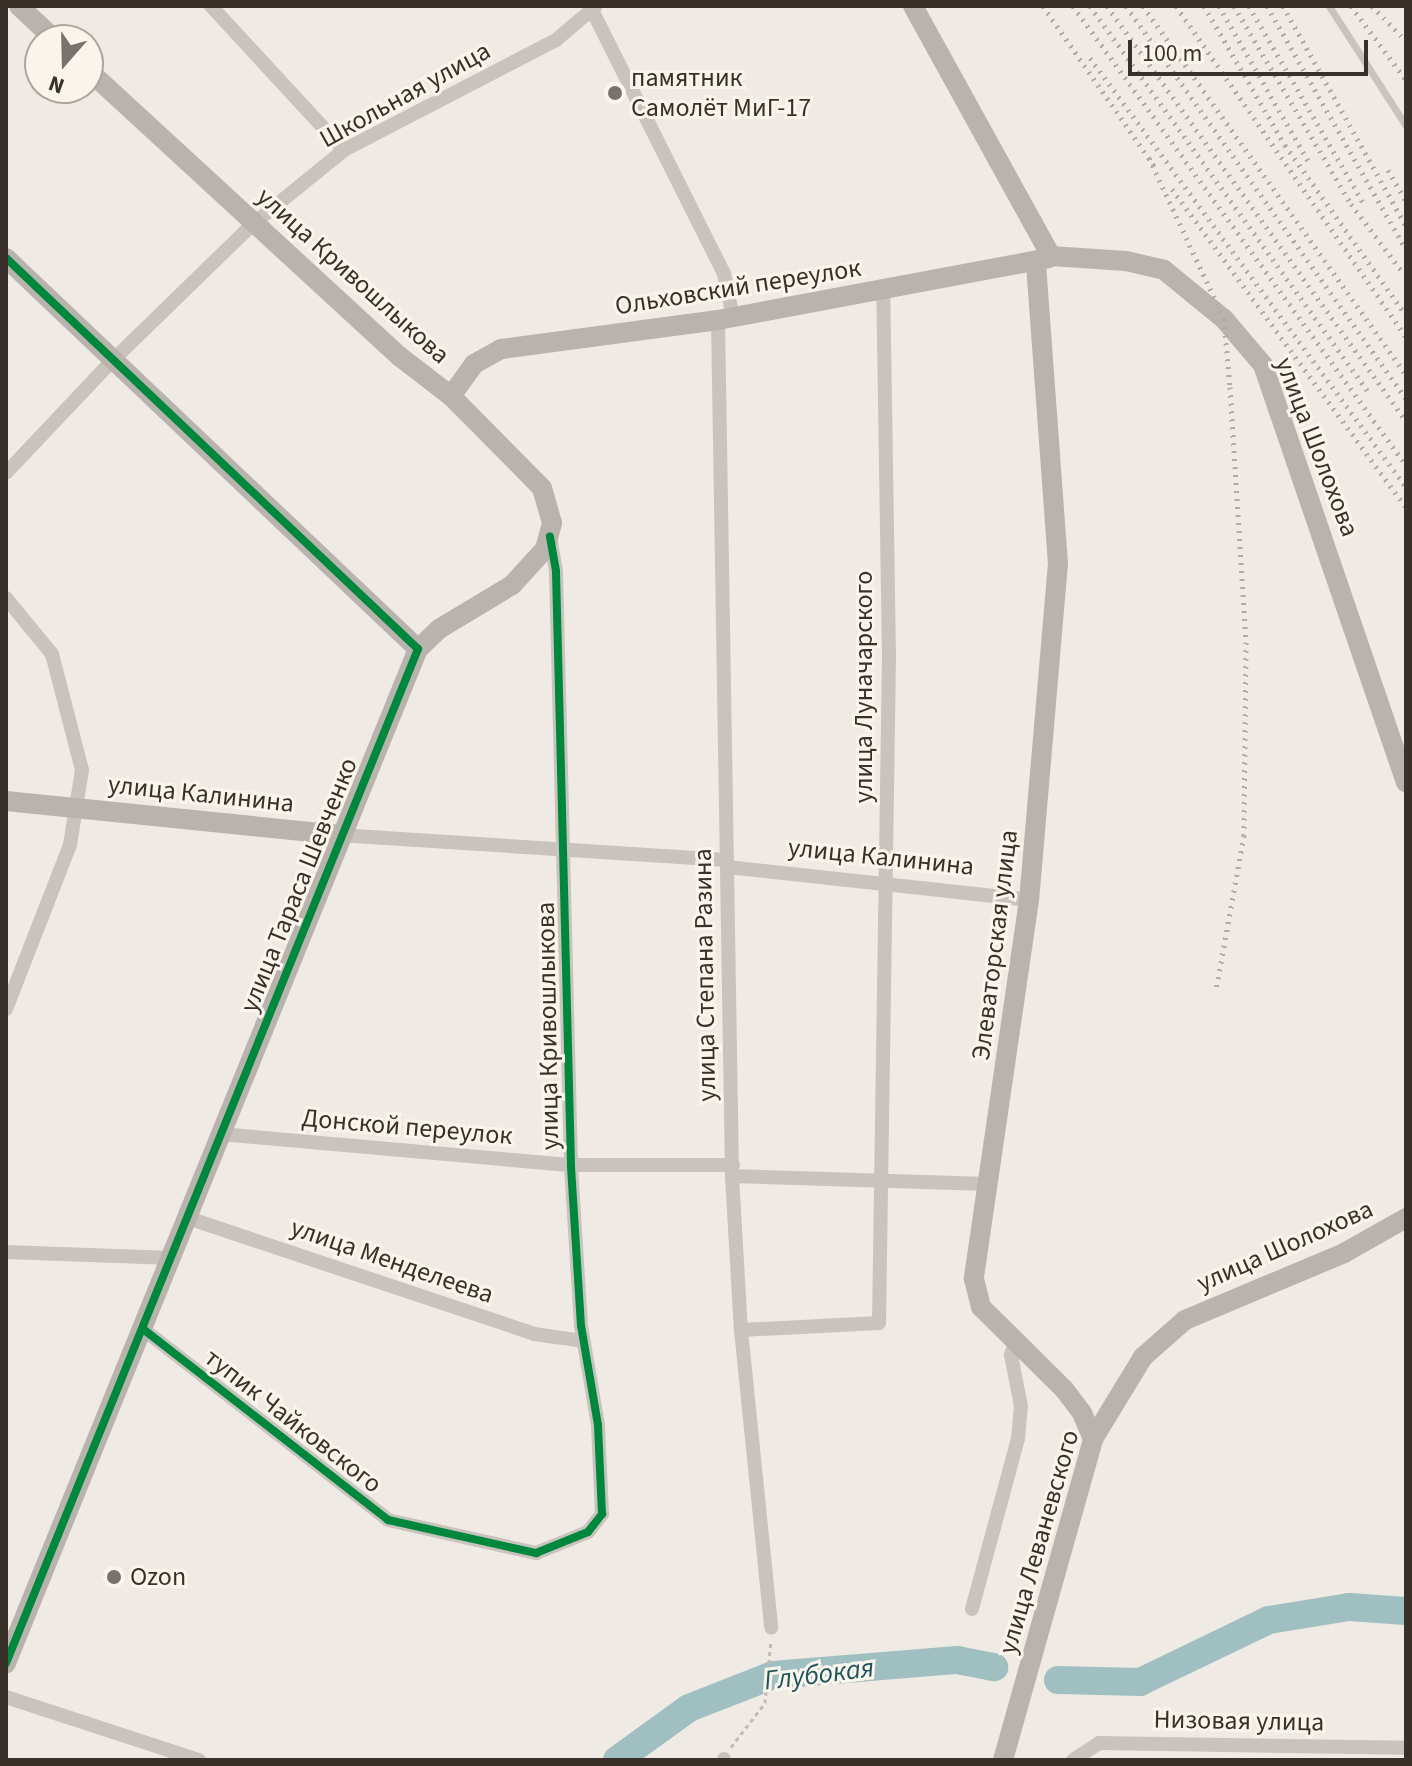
<!DOCTYPE html>
<html>
<head>
<meta charset="utf-8">
<style>
	body { margin:0 }
	#map { position:relative; width:1412px; height:1766px; overflow:hidden; background:#efeae4; font-family:"Source Sans 3",sans-serif }
	div>[style] { position:absolute }
	.river>* { height:28px; margin:-14px; padding:0 14px; transform-origin:14px; border-radius:14px; background:#a0bfc0 }
	.path>* { height:3px; margin-top:-1.5px; transform-origin:0; background:repeating-linear-gradient(90deg,#c1bbb5 0 4px,transparent 0 8px) }
	.lane>* { height:7px; margin:-3.5px; padding:0 3.5px; transform-origin:3.5px; border-radius:3.5px; background:#c8c3bd }
	.street>* { height:14px; margin:-7px; padding:0 7px; transform-origin:7px; border-radius:7px; background:#c8c3bd }
	.secondary>* { height:20px; margin:-10px; padding:0 10px; transform-origin:10px; border-radius:10px; background:#b9b3ad }
	.rail>* { height:5px; margin-top:-2.5px; transform-origin:0; background:repeating-linear-gradient(90deg,#b0aba6 0 2px,transparent 0 8px) }
	.cycleway>* { height:8px; margin:-4px; padding:0 4px; transform-origin:4px; border-radius:4px; background:#00873e }
	.dots>* { width:22px; height:22px; translate:-50% -50%; box-sizing:border-box; border:4px solid #faf5ec; border-radius:50% }
	span { translate:-50% -50%; white-space:nowrap; text-align:center; line-height:1.15; -webkit-text-stroke:6px #faf5ec; paint-order:stroke }
	.poi-label { font-size:26px; color:#39302a }
	.left { translate:0 -50%; text-align:left }
	.street-label { font-size:26px; color:#39302a }
	.water-label { font-size:28px; color:#1f555b; font-style:italic }
	.frame { position:absolute; inset:0; border:8px solid #39302a; pointer-events:none }
	.north { position:absolute; left:24px; top:24px; width:80px; height:80px; box-sizing:border-box; background:#faf5ec; border:2px solid #ada69e; border-radius:50%; rotate:200deg; font-size:22px; font-weight:700; line-height:32px; text-align:center; color:#39302a }
	.north::after { content:''; display:block; margin:auto; width:28px; height:36px; background:#79716b; clip-path:polygon(50% 0,100% 100%,50% 72%,0 100%) }
	.scale { position:absolute; left:1128px; top:40px; width:240px; height:36px; box-sizing:border-box; border:4px solid #39302a; border-top:0; padding-left:10px; font-size:24px; line-height:28px; white-space:nowrap; color:#39302a; -webkit-text-stroke:6px #faf5ec; paint-order:stroke }
</style>
</head>
<body>
<div id="map">
	<div class="river">
		<div style="left:1058px;top:1680px;width:82px;rotate:1.4deg"></div>
		<div style="left:1140px;top:1682px;width:143px;rotate:-25.7deg"></div>
		<div style="left:1269px;top:1620px;width:81px;rotate:-9.2deg"></div>
		<div style="left:1349px;top:1607px;width:57px;rotate:4deg"></div>
		<div style="left:617px;top:1760px;width:89px;rotate:-35.8deg"></div>
		<div style="left:689px;top:1708px;width:90px;rotate:-21.4deg"></div>
		<div style="left:773px;top:1675px;width:185px;rotate:-4.7deg"></div>
		<div style="left:957px;top:1660px;width:38px;rotate:11deg"></div>
	</div>
	<div class="path">
		<div style="left:731px;top:1747px;width:56px;rotate:-52.3deg"></div>
		<div style="left:765px;top:1703px;width:64px;rotate:-84.6deg"></div>
	</div>
	<div class="lane">
		<div style="left:1329px;top:6px;width:143px;rotate:57.3deg"></div>
	</div>
	<div class="street">
		<div style="left:211px;top:6px;width:196px;rotate:47.3deg"></div>
		<div style="left:590px;top:6px;width:300px;rotate:63.4deg"></div>
		<div style="left:724px;top:274px;width:44px;rotate:78.2deg"></div>
		<div style="left:718px;top:320px;width:856px;rotate:89.06deg"></div>
		<div style="left:732px;top:1176px;width:154px;rotate:86.7deg"></div>
		<div style="left:741px;top:1330px;width:299px;rotate:84.2deg"></div>
		<div style="left:6px;top:473px;width:156px;rotate:-46.6deg"></div>
		<div style="left:113px;top:360px;width:195px;rotate:-44.2deg"></div>
		<div style="left:253px;top:224px;width:117px;rotate:-39.1deg"></div>
		<div style="left:344px;top:150px;width:239px;rotate:-27.4deg"></div>
		<div style="left:556px;top:40px;width:52px;rotate:-40.4deg"></div>
		<div style="left:6px;top:598px;width:72px;rotate:50.6deg"></div>
		<div style="left:52px;top:654px;width:120px;rotate:75.5deg"></div>
		<div style="left:82px;top:770px;width:76px;rotate:99.1deg"></div>
		<div style="left:70px;top:845px;width:176px;rotate:111.3deg"></div>
		<div style="left:339px;top:835px;width:388px;rotate:3.7deg"></div>
		<div style="left:727px;top:867px;width:304px;rotate:6.2deg"></div>
		<div style="left:221px;top:1134px;width:351px;rotate:5.1deg"></div>
		<div style="left:571px;top:1165px;width:162px"></div>
		<div style="left:732px;top:1176px;width:257px;rotate:1.8deg"></div>
		<div style="left:188px;top:1218px;width:365px;rotate:18.5deg"></div>
		<div style="left:534px;top:1334px;width:49px;rotate:8.1deg"></div>
		<div style="left:6px;top:1252px;width:166px;rotate:2.1deg"></div>
		<div style="left:143px;top:1329px;width:311px;rotate:37.9deg"></div>
		<div style="left:388px;top:1520px;width:152px;rotate:12.6deg"></div>
		<div style="left:536px;top:1553px;width:56px;rotate:-22deg"></div>
		<div style="left:588px;top:1532px;width:23px;rotate:-52deg"></div>
		<div style="left:602px;top:1514px;width:89px;rotate:-92.6deg"></div>
		<div style="left:598px;top:1425px;width:100px;rotate:-99.7deg"></div>
		<div style="left:581px;top:1326px;width:161px;rotate:-93.6deg"></div>
		<div style="left:571px;top:1165px;width:594px;rotate:-91.45deg"></div>
		<div style="left:556px;top:571px;width:35px;rotate:-100deg"></div>
		<div style="left:741px;top:1330px;width:138px;rotate:-2.9deg"></div>
		<div style="left:879px;top:1323px;width:666px;rotate:-89.14deg"></div>
		<div style="left:889px;top:657px;width:366px;rotate:-90.9deg"></div>
		<div style="left:972px;top:1609px;width:176px;rotate:-74.9deg"></div>
		<div style="left:1018px;top:1439px;width:33px;rotate:-85deg"></div>
		<div style="left:1021px;top:1406px;width:52px;rotate:-101.1deg"></div>
		<div style="left:1011px;top:1355px;width:15px;rotate:-70deg"></div>
		<div style="left:6px;top:1697px;width:203px;rotate:18.1deg"></div>
		<div style="left:724px;top:1759px;width:1px;rotate:90deg"></div>
		<div style="left:1073px;top:1760px;width:31px;rotate:-33deg"></div>
		<div style="left:1099px;top:1743px;width:307px;rotate:0.9deg"></div>
	</div>
	<div class="secondary">
		<div style="left:19px;top:6px;width:50px;rotate:43.4deg"></div>
		<div style="left:913px;top:6px;width:286px;rotate:61.1deg"></div>
		<div style="left:88px;top:70px;width:423px;rotate:42.6deg"></div>
		<div style="left:399px;top:356px;width:66px;rotate:37.6deg"></div>
		<div style="left:451px;top:396px;width:129px;rotate:45.3deg"></div>
		<div style="left:542px;top:488px;width:36px;rotate:74deg"></div>
		<div style="left:552px;top:523px;width:27px;rotate:105deg"></div>
		<div style="left:545px;top:549px;width:49px;rotate:132.5deg"></div>
		<div style="left:512px;top:585px;width:85px;rotate:148.9deg"></div>
		<div style="left:439px;top:629px;width:29px;rotate:136deg"></div>
		<div style="left:1051px;top:256px;width:75px;rotate:3.8deg"></div>
		<div style="left:1126px;top:261px;width:39px;rotate:13deg"></div>
		<div style="left:1164px;top:270px;width:77px;rotate:39.2deg"></div>
		<div style="left:1224px;top:319px;width:60px;rotate:49.7deg"></div>
		<div style="left:1263px;top:365px;width:441px;rotate:71.1deg"></div>
		<div style="left:6px;top:258px;width:568px;rotate:43.5deg"></div>
		<div style="left:418px;top:649px;width:1095px;rotate:112.11deg"></div>
		<div style="left:1036px;top:264px;width:300px;rotate:85.8deg"></div>
		<div style="left:1058px;top:563px;width:338px;rotate:94.9deg"></div>
		<div style="left:1029px;top:900px;width:383px;rotate:98.3deg"></div>
		<div style="left:974px;top:1279px;width:29px;rotate:76deg"></div>
		<div style="left:981px;top:1307px;width:117px;rotate:44.7deg"></div>
		<div style="left:1064px;top:1389px;width:30px;rotate:53deg"></div>
		<div style="left:1082px;top:1413px;width:28px;rotate:67deg"></div>
		<div style="left:451px;top:396px;width:39px;rotate:-54deg"></div>
		<div style="left:474px;top:364px;width:31px;rotate:-29deg"></div>
		<div style="left:501px;top:349px;width:219px;rotate:-7.6deg"></div>
		<div style="left:718px;top:320px;width:336px;rotate:-10.6deg"></div>
		<div style="left:6px;top:801px;width:335px;rotate:5.8deg"></div>
		<div style="left:1003px;top:1760px;width:333px;rotate:-74.3deg"></div>
		<div style="left:1093px;top:1439px;width:96px;rotate:-58.6deg"></div>
		<div style="left:1143px;top:1357px;width:56px;rotate:-41.4deg"></div>
		<div style="left:1185px;top:1320px;width:173px;rotate:-22.8deg"></div>
		<div style="left:1344px;top:1253px;width:71px;rotate:-29.4deg"></div>
	</div>
	<div class="rail">
		<div style="left:1043px;top:6px;width:196px;rotate:55.2deg"></div>
		<div style="left:1073px;top:6px;width:567px;rotate:54.04deg"></div>
		<div style="left:1090px;top:6px;width:476px;rotate:54.2deg"></div>
		<div style="left:1107px;top:6px;width:511px;rotate:54.23deg"></div>
		<div style="left:1126px;top:6px;width:483px;rotate:54.5deg"></div>
		<div style="left:1143px;top:6px;width:453px;rotate:54.5deg"></div>
		<div style="left:1176px;top:6px;width:403px;rotate:55.2deg"></div>
		<div style="left:1204px;top:6px;width:161px;rotate:59.8deg"></div>
		<div style="left:1285px;top:145px;width:209px;rotate:54.6deg"></div>
		<div style="left:1219px;top:6px;width:182px;rotate:60.1deg"></div>
		<div style="left:1234px;top:6px;width:230px;rotate:59.4deg"></div>
		<div style="left:1351px;top:204px;width:88px;rotate:52.9deg"></div>
		<div style="left:1249px;top:6px;width:229px;rotate:59.9deg"></div>
		<div style="left:1267px;top:6px;width:281px;rotate:60.3deg"></div>
		<div style="left:1283px;top:6px;width:252px;rotate:60.8deg"></div>
		<div style="left:1351px;top:6px;width:92px;rotate:53.4deg"></div>
		<div style="left:1372px;top:6px;width:49px;rotate:45.8deg"></div>
		<div style="left:1090px;top:58px;width:533px;rotate:53.62deg"></div>
		<div style="left:1149px;top:158px;width:178px;rotate:65deg"></div>
		<div style="left:1224px;top:319px;width:68px;rotate:85deg"></div>
		<div style="left:1230px;top:387px;width:256px;rotate:86.4deg"></div>
		<div style="left:1246px;top:642px;width:193px;rotate:90.6deg"></div>
		<div style="left:1244px;top:835px;width:158px;rotate:100.2deg"></div>
		<div style="left:1388px;top:170px;width:36px;rotate:60deg"></div>
		<div style="left:1172px;top:189px;width:395px;rotate:53.7deg"></div>
	</div>
	<div class="cycleway">
		<div style="left:6px;top:258px;width:568px;rotate:43.5deg"></div>
		<div style="left:418px;top:649px;width:1095px;rotate:112.11deg"></div>
		<div style="left:143px;top:1329px;width:311px;rotate:37.9deg"></div>
		<div style="left:388px;top:1520px;width:152px;rotate:12.6deg"></div>
		<div style="left:536px;top:1553px;width:56px;rotate:-22deg"></div>
		<div style="left:588px;top:1532px;width:23px;rotate:-52deg"></div>
		<div style="left:602px;top:1514px;width:89px;rotate:-92.6deg"></div>
		<div style="left:598px;top:1425px;width:100px;rotate:-99.7deg"></div>
		<div style="left:581px;top:1326px;width:161px;rotate:-93.6deg"></div>
		<div style="left:571px;top:1165px;width:594px;rotate:-91.45deg"></div>
		<div style="left:556px;top:571px;width:35px;rotate:-100deg"></div>
	</div>
	<div class="dots">
		<div style="left:615px;top:93px;background:#79716b"></div>
		<div style="left:114px;top:1577px;background:#79716b"></div>
	</div>
	<div class="poi-label">
		<span class="left" style="left:631px;top:93px">памятник<br>Самолёт МиГ-17</span>
		<span class="left" style="left:130px;top:1577px">Ozon</span>
	</div>
	<div class="street-label">
		<span style="left:405px;top:95px;rotate:-29deg">Школьная улица</span>
		<span style="left:353px;top:276px;rotate:42deg">улица Кривошлыкова</span>
		<span style="left:738px;top:287px;rotate:-9deg">Ольховский переулок</span>
		<span style="left:1317px;top:447px;rotate:69deg">улица Шолохова</span>
		<span style="left:864px;top:687px;rotate:-90deg">улица Луначарского</span>
		<span style="left:201px;top:794px;rotate:6deg">улица Калинина</span>
		<span style="left:881px;top:857px;rotate:6deg">улица Калинина</span>
		<span style="left:299px;top:885px;rotate:-68deg">улица Тараса Шевченко</span>
		<span style="left:995px;top:945px;rotate:-83deg">Элеваторская улица</span>
		<span style="left:705px;top:975px;rotate:-91deg">улица Степана Разина</span>
		<span style="left:548px;top:1026px;rotate:-91deg">улица Кривошлыкова</span>
		<span style="left:407px;top:1127px;rotate:5deg">Донской переулок</span>
		<span style="left:1285px;top:1246px;rotate:-24deg">улица Шолохова</span>
		<span style="left:392px;top:1261px;rotate:19deg">улица Менделеева</span>
		<span style="left:293px;top:1421px;rotate:38deg">тупик Чайковского</span>
		<span style="left:1039px;top:1542px;rotate:-74deg">улица Леваневского</span>
		<span style="left:1239px;top:1721px;rotate:1deg">Низовая улица</span>
	</div>
	<div class="water-label">
		<span style="left:819px;top:1674px;rotate:-7deg">Глубокая</span>
	</div>
	<div class="frame"></div>
	<div class="north">N</div>
	<div class="scale">100 m</div>
</div>
</body>
</html>
